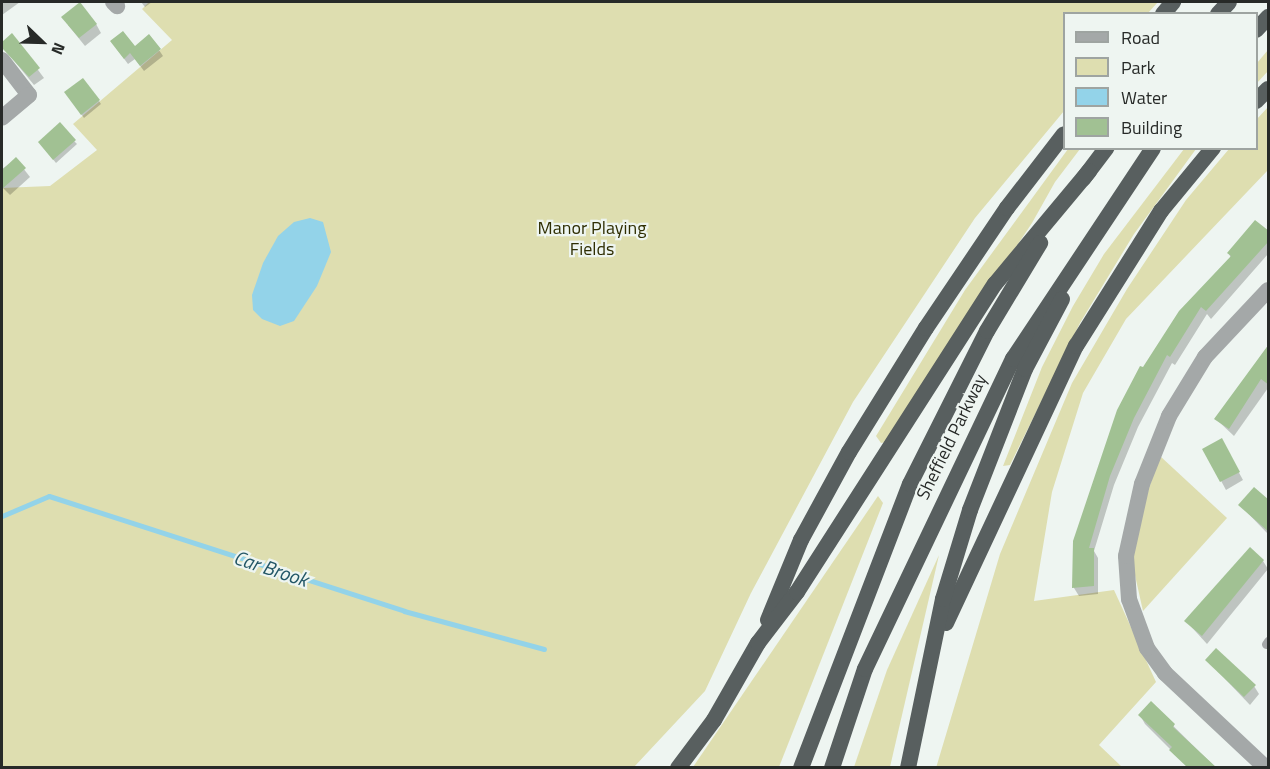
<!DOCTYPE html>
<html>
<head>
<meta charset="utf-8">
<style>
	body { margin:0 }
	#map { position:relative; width:1270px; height:769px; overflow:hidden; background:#eef5f1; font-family:"Titillium Web",sans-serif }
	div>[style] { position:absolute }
	.green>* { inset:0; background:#dedeb0 }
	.water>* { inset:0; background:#93d3e9 }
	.shadow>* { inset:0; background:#0003 }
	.stream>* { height:5px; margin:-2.5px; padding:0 2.5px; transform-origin:2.5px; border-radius:2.5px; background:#93d3e9 }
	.building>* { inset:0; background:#a1c193 }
	.service>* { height:9px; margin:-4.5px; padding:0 4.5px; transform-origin:4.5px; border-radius:4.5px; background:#a4a8a8 }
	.minor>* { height:16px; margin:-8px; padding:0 8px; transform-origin:8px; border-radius:8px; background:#a4a8a8 }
	.trunk>* { height:16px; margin:-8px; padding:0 8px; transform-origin:8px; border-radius:8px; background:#585f5f }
	span { translate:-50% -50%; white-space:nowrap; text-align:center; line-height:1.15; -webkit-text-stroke:4.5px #eef5f1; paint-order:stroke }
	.park-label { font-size:18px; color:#2f2e02 }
	.street-label { font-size:18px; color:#272a28 }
	.water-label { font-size:20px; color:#235767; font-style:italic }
	.frame { position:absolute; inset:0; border:3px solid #272a28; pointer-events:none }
	.legend { position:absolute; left:1063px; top:12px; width:195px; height:138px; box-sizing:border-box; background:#eef5f1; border:2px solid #9ea4a1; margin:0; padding:8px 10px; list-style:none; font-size:18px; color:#272a28 }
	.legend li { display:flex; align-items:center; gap:12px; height:30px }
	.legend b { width:30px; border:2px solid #9ea4a1 }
	.north { position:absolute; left:12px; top:12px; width:60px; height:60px; -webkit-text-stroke:4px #eef5f1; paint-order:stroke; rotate:113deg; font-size:16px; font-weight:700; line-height:24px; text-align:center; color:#272a28 }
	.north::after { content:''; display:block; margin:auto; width:21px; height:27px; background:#272a28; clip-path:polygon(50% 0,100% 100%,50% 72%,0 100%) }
</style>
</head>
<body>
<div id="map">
	<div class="green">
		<div style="clip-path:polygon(149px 2px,1158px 2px,1148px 13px,1064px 14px,1064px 111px,975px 218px,853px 402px,751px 593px,705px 691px,634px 767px,2px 767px,2px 188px,50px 186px,97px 150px,73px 124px,172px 40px,142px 9px)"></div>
		<div style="clip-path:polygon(1268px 50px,1268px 71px,1257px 83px,1257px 63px)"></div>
		<div style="clip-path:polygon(1268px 107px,1268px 170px,1126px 319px,1083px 393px,1052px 492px,1034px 601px,1114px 590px,1156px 682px,1099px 745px,1122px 767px,936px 768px,1000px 554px,1072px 383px,1127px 289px,1186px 200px,1229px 149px,1256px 148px,1257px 119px)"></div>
		<div style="clip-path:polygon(1068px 149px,1080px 149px,1055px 182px,1032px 223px,886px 442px,881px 443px,876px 436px,965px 290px)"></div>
		<div style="clip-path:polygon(1184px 149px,1196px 149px,1134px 234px,1080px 323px,1010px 465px,1003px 466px,1042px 367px,1073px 306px,1104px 254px)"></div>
		<div style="clip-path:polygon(1160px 456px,1227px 518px,1143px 611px,1132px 562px,1142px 508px)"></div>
		<div style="clip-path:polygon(878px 496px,883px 503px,779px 767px,693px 767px)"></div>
		<div style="clip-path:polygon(939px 555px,890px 767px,854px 767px,887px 670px)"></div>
	</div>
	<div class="water">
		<div style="clip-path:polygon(310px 218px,323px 222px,331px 252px,317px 286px,294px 321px,280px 326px,262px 319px,253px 310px,252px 295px,263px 263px,278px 236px,294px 222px)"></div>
	</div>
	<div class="shadow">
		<div style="clip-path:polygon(2px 2px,20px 2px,2px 15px)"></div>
		<div style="clip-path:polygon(141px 2px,152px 2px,145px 7px)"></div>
		<div style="clip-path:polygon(96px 24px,101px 33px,85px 46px,68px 25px)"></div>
		<div style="clip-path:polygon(12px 35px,44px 78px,34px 85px,2px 46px)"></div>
		<div style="clip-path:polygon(116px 48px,159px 50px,163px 56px,144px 71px,135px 59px,128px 64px)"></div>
		<div style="clip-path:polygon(68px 96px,99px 101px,101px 104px,84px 118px)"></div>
		<div style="clip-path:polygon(74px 141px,77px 144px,56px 163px,42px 146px)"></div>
		<div style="clip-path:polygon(16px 159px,30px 177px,10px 195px,2px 187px,2px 169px)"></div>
		<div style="clip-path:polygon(1268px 233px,1268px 254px,1211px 319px,1207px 314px,1175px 365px,1172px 363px,1138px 427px,1114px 485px,1094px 551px,1098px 558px,1098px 594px,1079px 596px,1074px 588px,1074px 541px,1144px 369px,1231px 258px,1229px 254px)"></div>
		<div style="clip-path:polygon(1268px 346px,1268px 388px,1234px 436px,1216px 419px)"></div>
		<div style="clip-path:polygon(1221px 440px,1243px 480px,1226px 490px,1204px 449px)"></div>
		<div style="clip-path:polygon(1268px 502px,1268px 534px,1240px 505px)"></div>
		<div style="clip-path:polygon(1263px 561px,1268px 569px,1207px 644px,1186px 621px)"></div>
		<div style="clip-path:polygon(1207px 660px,1254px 686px,1259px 694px,1250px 705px)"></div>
		<div style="clip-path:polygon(1151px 704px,1216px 768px,1189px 768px,1145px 724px,1140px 715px)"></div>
	</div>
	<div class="stream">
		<div style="left:2px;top:516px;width:51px;rotate:-23.1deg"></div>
		<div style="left:49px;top:496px;width:373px;rotate:17.9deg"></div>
		<div style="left:404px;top:611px;width:145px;rotate:15.2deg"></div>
	</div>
	<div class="building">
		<div style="clip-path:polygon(80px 2px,97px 24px,79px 38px,61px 17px)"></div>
		<div style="clip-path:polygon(123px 31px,135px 46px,149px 34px,161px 49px,140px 66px,130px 53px,124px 59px,110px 41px)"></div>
		<div style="clip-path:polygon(12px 33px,40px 68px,29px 77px,2px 48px,2px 42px)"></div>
		<div style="clip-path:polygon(83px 78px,100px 100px,81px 115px,64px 92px)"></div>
		<div style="clip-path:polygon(60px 122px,76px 140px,53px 160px,38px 142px)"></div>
		<div style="clip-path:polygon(16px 157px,26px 168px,2px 189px,2px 170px)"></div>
		<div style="clip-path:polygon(1255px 220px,1269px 231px,1269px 241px,1206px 311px,1201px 307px,1170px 357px,1167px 355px,1134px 418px,1110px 476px,1089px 548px,1094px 548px,1094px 586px,1072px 588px,1073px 541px,1117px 410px,1140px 366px,1143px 367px,1179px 311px,1231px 256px,1227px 253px)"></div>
		<div style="clip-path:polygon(1269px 344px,1269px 385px,1261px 379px,1229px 429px,1214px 419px)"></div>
		<div style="clip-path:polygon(1222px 438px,1240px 472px,1220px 482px,1202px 449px)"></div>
		<div style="clip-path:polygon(1254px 487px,1269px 500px,1269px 532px,1238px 505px)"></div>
		<div style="clip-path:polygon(1250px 547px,1264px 560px,1202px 636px,1184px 621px)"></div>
		<div style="clip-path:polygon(1216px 648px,1256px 685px,1244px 697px,1205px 660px)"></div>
		<div style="clip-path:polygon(1151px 701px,1175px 724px,1173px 727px,1217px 768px,1188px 768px,1169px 750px,1172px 747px,1138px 715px)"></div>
	</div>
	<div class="service">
		<div style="left:1266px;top:644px;width:4px;rotate:-56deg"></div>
	</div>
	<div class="minor">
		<div style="left:113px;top:2px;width:6px;rotate:45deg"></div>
		<div style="left:2px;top:60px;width:44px;rotate:52.4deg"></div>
		<div style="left:29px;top:95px;width:35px;rotate:140deg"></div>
		<div style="left:1266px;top:768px;width:139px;rotate:-136.8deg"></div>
		<div style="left:1165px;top:673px;width:31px;rotate:-126deg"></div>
		<div style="left:1147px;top:648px;width:52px;rotate:-110.2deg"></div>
		<div style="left:1129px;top:599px;width:43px;rotate:-94deg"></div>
		<div style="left:1126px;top:556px;width:74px;rotate:-77.5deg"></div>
		<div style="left:1142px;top:484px;width:73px;rotate:-68.3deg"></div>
		<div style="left:1169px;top:416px;width:69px;rotate:-58.6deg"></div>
		<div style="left:1205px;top:357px;width:92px;rotate:-46.8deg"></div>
	</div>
	<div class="trunk">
		<div style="left:1163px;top:14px;width:16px;rotate:-50deg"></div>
		<div style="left:1218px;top:14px;width:16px;rotate:-47deg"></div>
		<div style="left:1256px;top:30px;width:18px;rotate:-47deg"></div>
		<div style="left:1256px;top:101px;width:17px;rotate:-45deg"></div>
		<div style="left:1083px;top:179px;width:39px;rotate:-53deg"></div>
		<div style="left:768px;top:620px;width:87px;rotate:-67.6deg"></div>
		<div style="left:801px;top:540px;width:100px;rotate:-61.4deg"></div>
		<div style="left:849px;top:452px;width:146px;rotate:-58.2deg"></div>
		<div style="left:926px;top:328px;width:145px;rotate:-56deg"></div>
		<div style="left:1007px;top:208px;width:93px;rotate:-52.4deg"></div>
		<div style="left:946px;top:623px;width:306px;rotate:-64.9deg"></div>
		<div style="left:1076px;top:346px;width:160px;rotate:-57.8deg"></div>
		<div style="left:1161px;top:211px;width:82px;rotate:-50.5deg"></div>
		<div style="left:678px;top:768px;width:60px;rotate:-53.1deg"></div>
		<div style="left:714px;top:720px;width:89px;rotate:-60.3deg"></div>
		<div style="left:758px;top:643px;width:64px;rotate:-52.6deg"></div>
		<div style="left:797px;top:592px;width:366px;rotate:-57.3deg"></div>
		<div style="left:995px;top:284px;width:147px;rotate:-50.2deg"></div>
		<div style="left:801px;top:768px;width:304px;rotate:-69deg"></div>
		<div style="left:910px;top:484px;width:171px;rotate:-63.3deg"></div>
		<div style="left:987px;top:331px;width:103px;rotate:-58.9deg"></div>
		<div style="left:832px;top:768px;width:104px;rotate:-71.6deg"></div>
		<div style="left:865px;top:669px;width:344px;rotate:-64.5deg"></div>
		<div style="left:1013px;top:359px;width:253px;rotate:-56.4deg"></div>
		<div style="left:908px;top:768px;width:173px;rotate:-78.3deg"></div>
		<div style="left:943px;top:599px;width:93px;rotate:-73.1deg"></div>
		<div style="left:970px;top:510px;width:151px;rotate:-68.7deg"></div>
		<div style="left:1025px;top:369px;width:79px;rotate:-62.1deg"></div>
	</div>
	<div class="park-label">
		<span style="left:592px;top:239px">Manor Playing<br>Fields</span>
	</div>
	<div class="street-label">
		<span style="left:952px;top:437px;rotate:-64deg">Sheffield Parkway</span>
	</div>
	<div class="water-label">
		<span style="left:271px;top:568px;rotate:18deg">Car Brook</span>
	</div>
	<div class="frame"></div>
	<ul class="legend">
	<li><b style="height:8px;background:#a4a8a8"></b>Road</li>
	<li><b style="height:16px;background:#dedeb0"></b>Park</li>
	<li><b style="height:16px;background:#93d3e9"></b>Water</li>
	<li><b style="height:16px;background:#a1c193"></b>Building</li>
	</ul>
	<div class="north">N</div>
</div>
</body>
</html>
